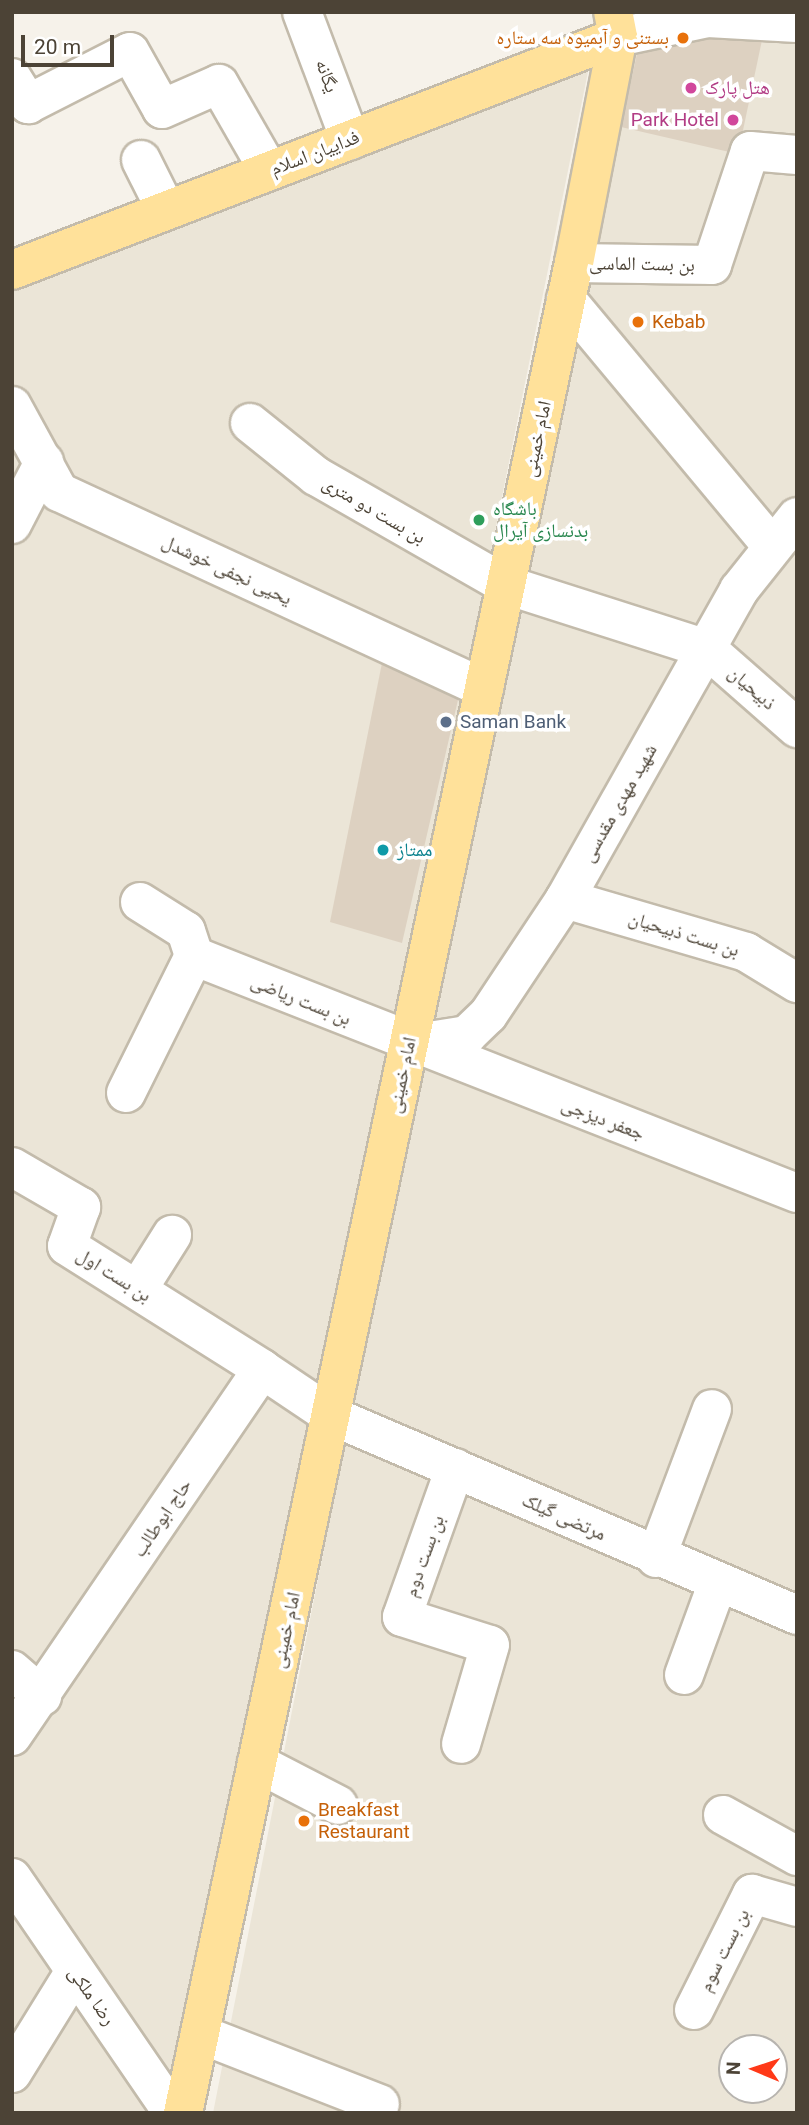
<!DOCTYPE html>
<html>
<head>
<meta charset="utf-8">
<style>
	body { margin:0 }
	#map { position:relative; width:809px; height:2125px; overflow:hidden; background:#f6f2ea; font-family:Roboto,"Noto Naskh Arabic",sans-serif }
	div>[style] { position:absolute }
	.residential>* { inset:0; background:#ebe5d7 }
	.building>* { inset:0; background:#ddd1c1 }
	.roads { filter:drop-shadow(2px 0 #c3bbab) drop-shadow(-2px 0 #c3bbab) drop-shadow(0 2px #c3bbab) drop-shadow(0 -2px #c3bbab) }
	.minor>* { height:38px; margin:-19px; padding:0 19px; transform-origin:19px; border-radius:19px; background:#fff }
	.major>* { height:38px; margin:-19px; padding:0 19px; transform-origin:19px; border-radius:19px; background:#ffe19a }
	.dots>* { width:19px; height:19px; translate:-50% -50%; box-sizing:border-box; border:4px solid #fff; border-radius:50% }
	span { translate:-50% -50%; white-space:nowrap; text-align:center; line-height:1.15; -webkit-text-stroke:7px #fff; paint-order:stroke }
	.food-label { font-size:19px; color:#c56008 }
	.right { translate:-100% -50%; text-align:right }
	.left { translate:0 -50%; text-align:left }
	.street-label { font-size:19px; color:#4c4336 }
	.hotel-label { font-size:19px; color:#b23c85 }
	.leisure-label { font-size:19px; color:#27864d }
	.service-label { font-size:19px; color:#4e5e75 }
	.culture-label { font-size:19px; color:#0d838f }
	.frame { position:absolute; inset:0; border:14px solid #4c4336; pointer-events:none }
	.north { position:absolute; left:718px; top:2034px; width:70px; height:70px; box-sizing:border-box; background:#fff; border:2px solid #b7b4af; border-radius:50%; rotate:272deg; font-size:19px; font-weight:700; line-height:28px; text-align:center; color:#4c4336 }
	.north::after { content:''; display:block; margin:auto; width:24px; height:32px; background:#ff3918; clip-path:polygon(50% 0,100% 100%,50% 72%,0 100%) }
	.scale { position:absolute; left:21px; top:35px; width:93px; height:32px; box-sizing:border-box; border:4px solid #4c4336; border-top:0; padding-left:9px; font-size:21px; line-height:24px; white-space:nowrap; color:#4c4336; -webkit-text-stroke:5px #fff; paint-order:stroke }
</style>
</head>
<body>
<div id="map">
	<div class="residential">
		<div style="clip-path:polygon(evenodd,626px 12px,797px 12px,797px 2113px,213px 2113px,626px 12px,732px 2048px,774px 2048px,774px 2090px,732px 2090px,732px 2048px)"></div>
		<div style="clip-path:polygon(593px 47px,175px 2113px,12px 2113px,12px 268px)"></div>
	</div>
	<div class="building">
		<div style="clip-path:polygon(766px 21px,738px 154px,621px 127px,638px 49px)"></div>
		<div style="clip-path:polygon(386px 643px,463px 678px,402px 943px,330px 922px)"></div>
	</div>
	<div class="roads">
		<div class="minor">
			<div style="left:302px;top:12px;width:137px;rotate:69.4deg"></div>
			<div style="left:618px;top:37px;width:92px;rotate:-11.9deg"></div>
			<div style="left:708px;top:18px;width:89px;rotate:3.2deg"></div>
			<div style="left:12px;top:78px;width:31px;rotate:58deg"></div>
			<div style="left:28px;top:104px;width:114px;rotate:-27deg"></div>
			<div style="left:130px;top:52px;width:65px;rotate:60.7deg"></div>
			<div style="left:162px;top:109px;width:62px;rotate:-23.7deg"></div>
			<div style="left:219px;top:84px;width:100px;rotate:60.1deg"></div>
			<div style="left:141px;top:160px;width:56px;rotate:63.4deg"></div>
			<div style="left:574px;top:263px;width:138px;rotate:0.8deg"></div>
			<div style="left:712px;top:265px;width:120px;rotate:-71.6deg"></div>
			<div style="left:750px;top:151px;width:47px;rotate:4.9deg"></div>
			<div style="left:566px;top:299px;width:319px;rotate:50.2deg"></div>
			<div style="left:12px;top:406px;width:98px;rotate:61.3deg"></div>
			<div style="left:59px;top:492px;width:468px;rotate:24.8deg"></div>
			<div style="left:250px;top:423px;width:85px;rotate:38.8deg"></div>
			<div style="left:316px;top:476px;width:219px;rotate:29.8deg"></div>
			<div style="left:506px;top:585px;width:211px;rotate:17.7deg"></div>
			<div style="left:707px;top:649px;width:120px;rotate:41.3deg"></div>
			<div style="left:12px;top:524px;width:70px;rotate:-62.7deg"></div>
			<div style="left:565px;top:899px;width:189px;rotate:16.3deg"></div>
			<div style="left:746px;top:952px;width:60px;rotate:31.3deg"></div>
			<div style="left:140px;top:902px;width:54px;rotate:32.2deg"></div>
			<div style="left:186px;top:931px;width:26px;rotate:72deg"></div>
			<div style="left:411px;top:1044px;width:57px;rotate:-9.1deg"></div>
			<div style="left:467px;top:1035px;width:29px;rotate:-44deg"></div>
			<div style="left:488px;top:1015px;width:139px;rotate:-56.4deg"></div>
			<div style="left:565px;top:899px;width:355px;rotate:-60.6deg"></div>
			<div style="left:739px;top:590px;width:93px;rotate:-51.5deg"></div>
			<div style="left:126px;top:1093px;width:153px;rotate:-63.6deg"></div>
			<div style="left:194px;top:956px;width:648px;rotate:21.46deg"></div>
			<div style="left:12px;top:1167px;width:80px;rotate:30.1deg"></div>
			<div style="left:81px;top:1207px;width:41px;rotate:109.7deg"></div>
			<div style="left:67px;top:1246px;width:231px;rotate:32.2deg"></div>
			<div style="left:138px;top:1289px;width:64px;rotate:-57.8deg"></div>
			<div style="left:455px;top:1468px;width:158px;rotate:109.6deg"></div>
			<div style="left:402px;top:1617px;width:92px;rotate:17.7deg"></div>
			<div style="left:490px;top:1645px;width:103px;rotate:106.3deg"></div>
			<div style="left:656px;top:1558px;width:159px;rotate:-69.4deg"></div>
			<div style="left:12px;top:1670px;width:40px;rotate:41deg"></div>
			<div style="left:684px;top:1675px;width:99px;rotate:-69.9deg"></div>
			<div style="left:12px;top:1736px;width:444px;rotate:-55.7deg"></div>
			<div style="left:262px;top:1369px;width:84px;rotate:33.9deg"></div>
			<div style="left:332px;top:1416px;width:506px;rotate:23.17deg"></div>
			<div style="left:257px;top:1763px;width:91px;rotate:27.4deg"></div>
			<div style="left:723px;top:1815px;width:85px;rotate:29deg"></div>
			<div style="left:12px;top:1878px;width:285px;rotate:55.6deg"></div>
			<div style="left:694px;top:2010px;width:130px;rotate:-63.4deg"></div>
			<div style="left:752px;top:1894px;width:47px;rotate:16.1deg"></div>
			<div style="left:200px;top:2034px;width:193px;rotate:21.3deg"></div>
			<div style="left:12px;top:2073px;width:120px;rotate:-58.3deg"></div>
		</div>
		<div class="major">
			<div style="left:12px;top:270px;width:649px;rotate:-21.03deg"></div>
			<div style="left:183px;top:2113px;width:1891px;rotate:-78.07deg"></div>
			<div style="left:574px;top:263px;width:230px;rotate:-79deg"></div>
			<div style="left:618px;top:37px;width:25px;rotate:-101deg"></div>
		</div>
	</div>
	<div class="dots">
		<div style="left:683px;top:38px;background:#e8710a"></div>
		<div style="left:691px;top:88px;background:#d1479c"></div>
		<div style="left:733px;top:120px;background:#d1479c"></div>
		<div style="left:638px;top:322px;background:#e8710a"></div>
		<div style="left:479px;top:520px;background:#2e9e5b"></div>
		<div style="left:446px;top:722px;background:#5c6f8a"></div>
		<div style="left:383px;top:850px;background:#0f9aa8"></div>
		<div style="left:304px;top:1821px;background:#e8710a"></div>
	</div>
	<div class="food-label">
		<span class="right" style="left:669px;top:38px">بستنی و آبمیوه سه ستاره</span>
		<span class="left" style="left:652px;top:322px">Kebab</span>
		<span class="left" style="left:318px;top:1821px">Breakfast<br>Restaurant</span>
	</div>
	<div class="street-label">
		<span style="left:327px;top:76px;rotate:70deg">یگانه</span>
		<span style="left:315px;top:153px;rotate:-21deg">فداییان اسلام</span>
		<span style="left:642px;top:264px;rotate:1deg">بن بست الماسی</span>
		<span style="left:537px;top:439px;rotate:-78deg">امام خمینی</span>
		<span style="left:374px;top:510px;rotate:30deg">بن بست دو متری</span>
		<span style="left:227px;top:570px;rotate:25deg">یحیی نجفی خوشدل</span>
		<span style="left:752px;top:688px;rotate:41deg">ذبیحیان</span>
		<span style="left:619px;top:803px;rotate:-60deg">شهید مهدی مقدسی</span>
		<span style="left:684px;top:934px;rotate:17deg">بن بست ذبیحیان</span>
		<span style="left:301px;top:1000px;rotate:22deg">بن بست ریاضی</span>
		<span style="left:402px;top:1075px;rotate:-78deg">امام خمینی</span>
		<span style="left:603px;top:1119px;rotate:21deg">جعفر دیزجی</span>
		<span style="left:114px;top:1275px;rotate:32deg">بن بست اول</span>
		<span style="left:564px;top:1517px;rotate:24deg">مرتضی گیلک</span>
		<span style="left:162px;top:1518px;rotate:-56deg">حاج ابوطالب</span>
		<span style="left:424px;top:1556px;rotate:-70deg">بن بست دوم</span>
		<span style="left:286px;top:1630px;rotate:-78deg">امام خمینی</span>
		<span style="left:724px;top:1950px;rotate:-63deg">بن بست سوم</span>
		<span style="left:92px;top:1996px;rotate:55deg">رضا ملکی</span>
	</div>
	<div class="hotel-label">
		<span class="left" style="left:705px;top:88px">هتل پارک</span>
		<span class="right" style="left:719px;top:120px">Park Hotel</span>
	</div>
	<div class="leisure-label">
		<span class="left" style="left:493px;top:520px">باشگاه<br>بدنسازی آیرال</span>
	</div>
	<div class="service-label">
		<span class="left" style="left:460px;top:722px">Saman Bank</span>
	</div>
	<div class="culture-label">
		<span class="left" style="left:397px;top:850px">ممتاز</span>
	</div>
	<div class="frame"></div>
	<div class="north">N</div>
	<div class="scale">20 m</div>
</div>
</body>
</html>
